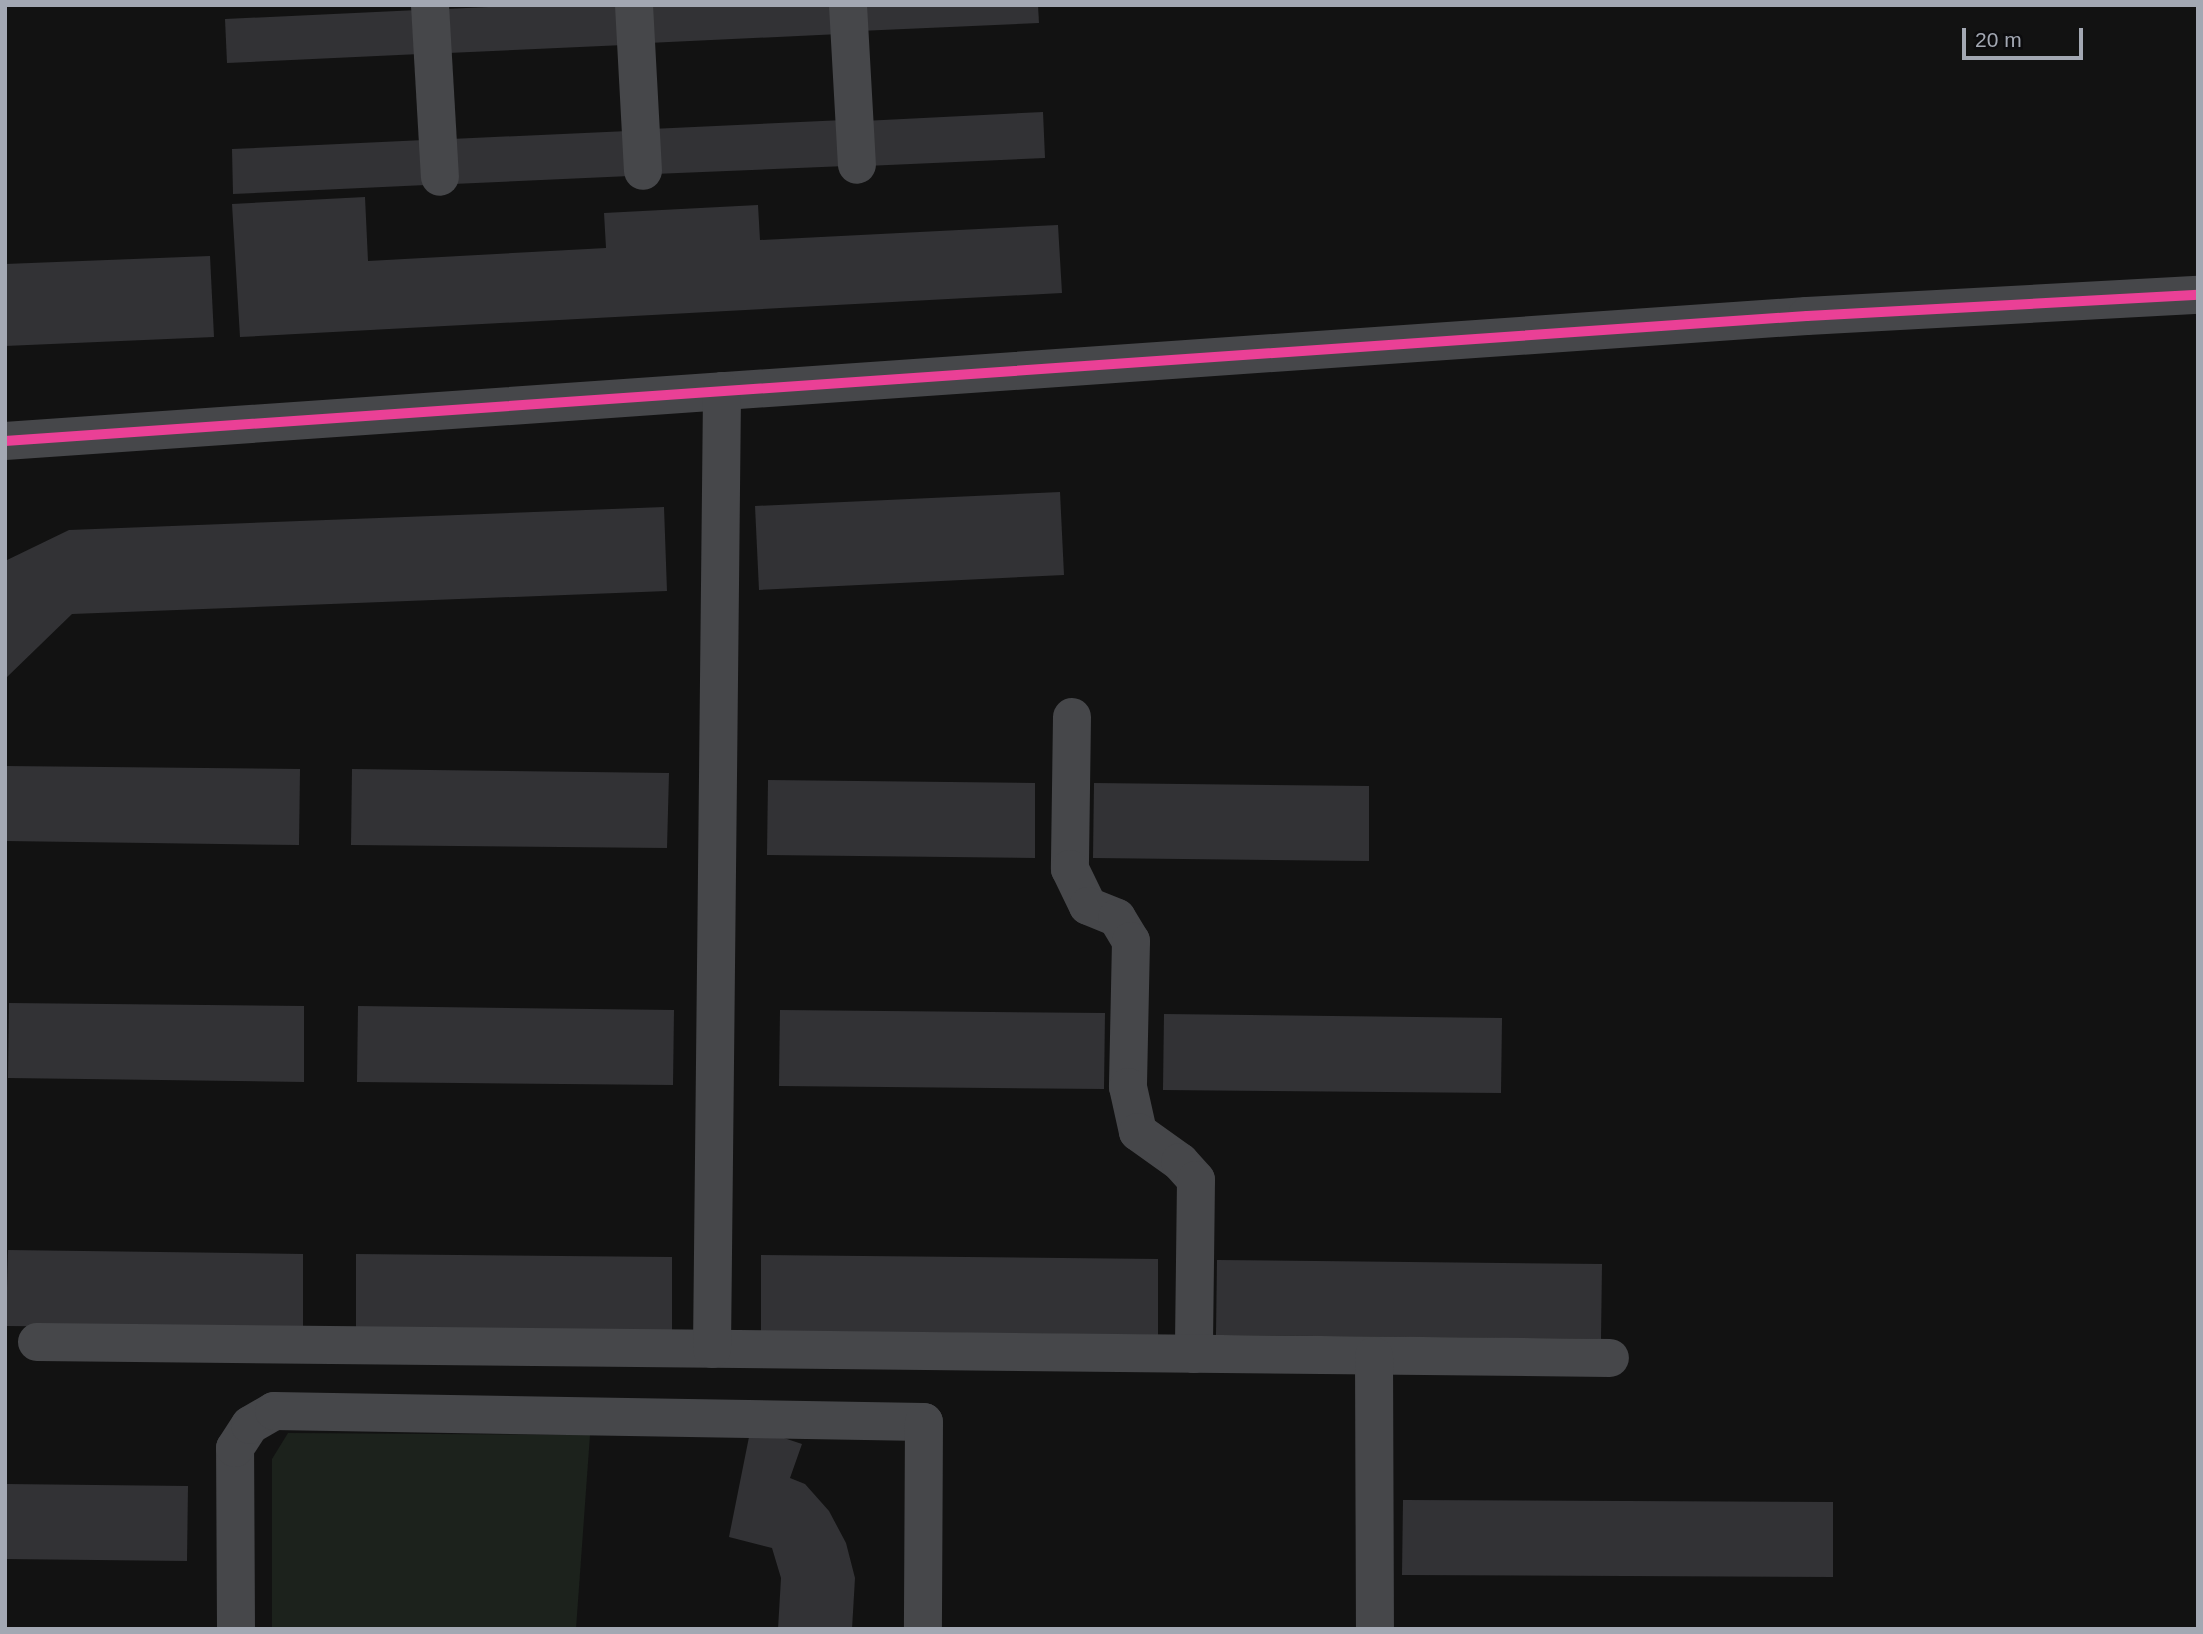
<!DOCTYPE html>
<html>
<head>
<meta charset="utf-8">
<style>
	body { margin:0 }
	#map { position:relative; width:2203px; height:1634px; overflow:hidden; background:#121212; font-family:Arial,sans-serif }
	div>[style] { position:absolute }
	.green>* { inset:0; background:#1c221c }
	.building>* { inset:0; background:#323235 }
	.minor>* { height:38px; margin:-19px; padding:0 19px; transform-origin:19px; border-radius:19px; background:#46474a }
	.cycleway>* { height:10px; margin:-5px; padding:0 5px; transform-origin:5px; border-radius:5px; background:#ea4096 }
	span { translate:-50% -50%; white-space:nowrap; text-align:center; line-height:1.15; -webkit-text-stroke:6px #0c0c0e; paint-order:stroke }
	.frame { position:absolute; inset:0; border:7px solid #a3a8b3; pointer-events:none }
	.scale { position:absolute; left:1962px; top:28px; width:121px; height:32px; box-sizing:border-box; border:4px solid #a3a8b3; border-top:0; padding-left:9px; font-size:21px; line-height:24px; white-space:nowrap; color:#a3a8b3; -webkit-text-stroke:5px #0c0c0e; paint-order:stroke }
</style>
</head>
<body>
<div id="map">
	<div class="green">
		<div style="clip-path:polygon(288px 1433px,590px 1435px,576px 1629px,272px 1629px,272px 1459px)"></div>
	</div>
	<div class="building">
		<div style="clip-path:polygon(531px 5px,622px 5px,624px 45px,448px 53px,445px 9px)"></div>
		<div style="clip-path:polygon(646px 5px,839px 5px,840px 34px,648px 43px)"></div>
		<div style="clip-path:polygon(858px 5px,1038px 5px,1039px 23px,859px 31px)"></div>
		<div style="clip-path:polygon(418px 10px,420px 54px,227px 63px,225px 19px)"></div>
		<div style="clip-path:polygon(1043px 112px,1045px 158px,866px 166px,863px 121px)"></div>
		<div style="clip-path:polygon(844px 120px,846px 166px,654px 174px,651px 129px)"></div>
		<div style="clip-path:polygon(628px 131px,630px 176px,453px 184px,451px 139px)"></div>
		<div style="clip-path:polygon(424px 140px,426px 185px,233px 194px,232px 149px)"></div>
		<div style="clip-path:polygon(365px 197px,368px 261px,606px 248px,604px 213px,758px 205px,760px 240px,1058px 225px,1062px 293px,240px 337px,232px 204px)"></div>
		<div style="clip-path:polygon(210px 256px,214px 337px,5px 346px,5px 264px)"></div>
		<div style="clip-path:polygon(1060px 492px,1064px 575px,759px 590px,755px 506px)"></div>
		<div style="clip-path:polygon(664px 507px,667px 591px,72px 614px,5px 679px,5px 561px,69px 530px)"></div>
		<div style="clip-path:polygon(5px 766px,300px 769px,299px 845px,5px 841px)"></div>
		<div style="clip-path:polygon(352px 769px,669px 773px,667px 848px,351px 845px)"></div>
		<div style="clip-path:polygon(768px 780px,1035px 783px,1035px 858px,767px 855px)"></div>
		<div style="clip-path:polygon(1094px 783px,1369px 786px,1369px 861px,1093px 858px)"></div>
		<div style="clip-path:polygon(9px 1003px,304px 1006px,304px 1082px,8px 1078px)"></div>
		<div style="clip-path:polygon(358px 1006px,674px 1010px,673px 1085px,357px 1082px)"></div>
		<div style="clip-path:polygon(780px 1010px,1105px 1013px,1104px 1089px,779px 1086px)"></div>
		<div style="clip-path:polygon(1164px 1014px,1502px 1018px,1501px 1093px,1163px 1090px)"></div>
		<div style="clip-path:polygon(8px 1250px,303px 1254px,303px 1329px,6px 1326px)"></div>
		<div style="clip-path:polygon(356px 1254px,672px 1257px,672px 1333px,356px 1329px)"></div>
		<div style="clip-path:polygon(761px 1255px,1158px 1259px,1158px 1335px,761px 1331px)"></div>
		<div style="clip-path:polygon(1217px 1260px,1602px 1264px,1601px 1339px,1216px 1335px)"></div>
		<div style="clip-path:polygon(751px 1427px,802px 1444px,790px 1478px,805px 1484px,829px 1511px,846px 1543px,855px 1578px,852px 1629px,778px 1629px,781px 1578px,772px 1548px,729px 1537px)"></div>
		<div style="clip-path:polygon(6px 1484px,188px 1486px,187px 1561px,5px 1559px)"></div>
		<div style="clip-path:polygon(1403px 1500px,1833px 1502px,1833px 1577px,1402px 1575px)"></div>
	</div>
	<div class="minor">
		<div style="left:430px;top:5px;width:172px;rotate:86.7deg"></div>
		<div style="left:634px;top:5px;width:166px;rotate:86.9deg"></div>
		<div style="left:848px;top:5px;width:160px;rotate:86.8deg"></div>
		<div style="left:5px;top:441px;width:1806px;rotate:-3.97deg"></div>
		<div style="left:1807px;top:316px;width:392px;rotate:-3.1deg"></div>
		<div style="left:1072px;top:717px;width:152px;rotate:90.8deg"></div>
		<div style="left:1070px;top:869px;width:41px;rotate:64.1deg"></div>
		<div style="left:1088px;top:906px;width:31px;rotate:22deg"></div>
		<div style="left:1117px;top:918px;width:27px;rotate:59deg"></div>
		<div style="left:1131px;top:941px;width:146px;rotate:91.2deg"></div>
		<div style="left:1128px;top:1087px;width:46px;rotate:77.5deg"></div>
		<div style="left:1138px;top:1132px;width:52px;rotate:35.5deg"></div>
		<div style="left:1180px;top:1162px;width:24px;rotate:48deg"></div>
		<div style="left:1196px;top:1180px;width:174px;rotate:90.7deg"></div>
		<div style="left:37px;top:1342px;width:1573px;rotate:0.58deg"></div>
		<div style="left:712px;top:1349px;width:958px;rotate:-89.4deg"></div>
		<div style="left:1374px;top:1356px;width:273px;rotate:89.8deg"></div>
		<div style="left:236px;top:1629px;width:181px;rotate:-90.3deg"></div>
		<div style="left:235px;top:1448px;width:27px;rotate:-57deg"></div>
		<div style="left:250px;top:1425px;width:28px;rotate:-30deg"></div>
		<div style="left:274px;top:1411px;width:650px;rotate:0.97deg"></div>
		<div style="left:924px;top:1422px;width:207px;rotate:90.3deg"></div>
	</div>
	<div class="cycleway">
		<div style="left:5px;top:441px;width:1806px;rotate:-3.97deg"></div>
		<div style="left:1807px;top:316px;width:392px;rotate:-3.1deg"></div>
	</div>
	<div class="frame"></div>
	<div class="scale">20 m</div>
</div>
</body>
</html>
